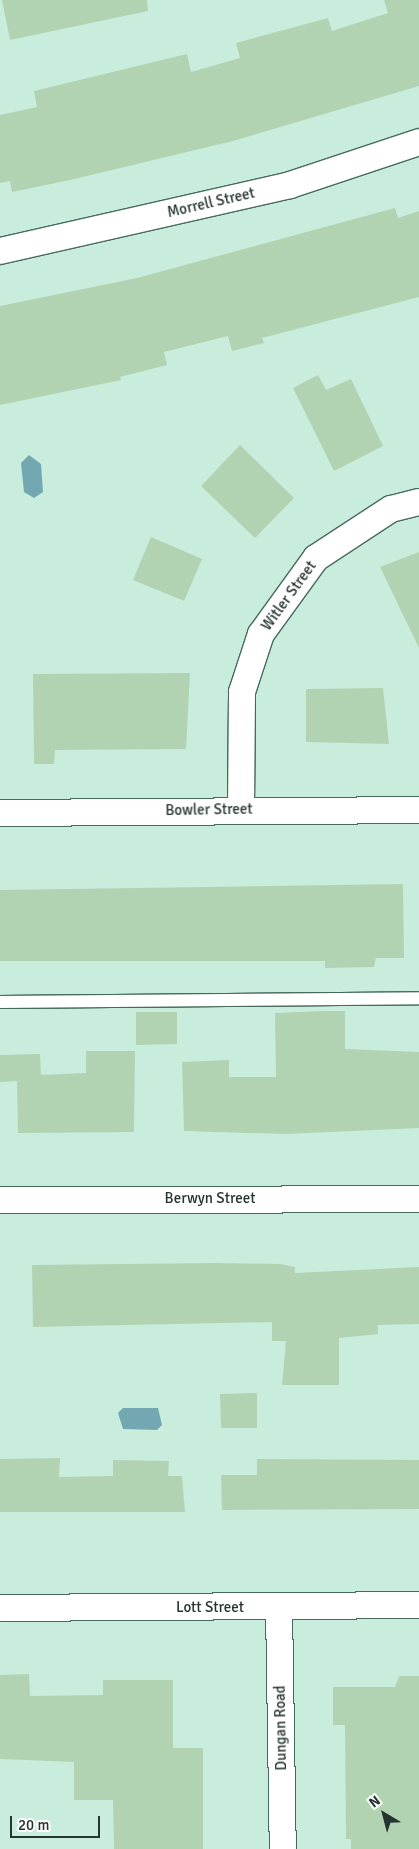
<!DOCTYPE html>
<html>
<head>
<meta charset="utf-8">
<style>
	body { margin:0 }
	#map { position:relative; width:419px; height:1849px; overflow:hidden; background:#c8eddd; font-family:Signika,sans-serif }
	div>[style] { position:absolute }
	.water>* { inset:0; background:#73a8b2 }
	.building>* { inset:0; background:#b2d3b2 }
	.roads { filter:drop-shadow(1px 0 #486a5c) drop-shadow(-1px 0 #486a5c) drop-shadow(0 1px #486a5c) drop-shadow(0 -1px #486a5c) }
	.lane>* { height:12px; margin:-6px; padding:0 6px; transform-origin:6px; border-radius:6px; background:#fff }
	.street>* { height:26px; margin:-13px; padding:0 13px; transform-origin:13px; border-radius:13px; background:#fff }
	span { translate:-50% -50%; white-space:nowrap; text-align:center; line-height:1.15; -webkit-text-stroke:4px #fff; paint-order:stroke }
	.street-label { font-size:15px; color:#25342e }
	.north { position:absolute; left:359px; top:1789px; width:50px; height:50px; -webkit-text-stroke:4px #fff; paint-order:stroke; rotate:323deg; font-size:14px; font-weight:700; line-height:20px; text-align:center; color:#25342e }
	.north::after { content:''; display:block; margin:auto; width:18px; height:22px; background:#25342e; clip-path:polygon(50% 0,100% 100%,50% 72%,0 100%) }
	.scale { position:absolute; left:10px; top:1816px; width:90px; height:22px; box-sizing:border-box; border:2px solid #25342e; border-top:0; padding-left:6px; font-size:15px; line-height:18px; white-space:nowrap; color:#25342e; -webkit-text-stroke:4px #fff; paint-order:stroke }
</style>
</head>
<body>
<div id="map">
	<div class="water">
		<div style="clip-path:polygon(29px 455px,41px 464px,43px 492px,34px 498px,24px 492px,21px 463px)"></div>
		<div style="clip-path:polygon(123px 1408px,158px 1408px,162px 1425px,157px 1430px,123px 1429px,118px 1413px)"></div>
	</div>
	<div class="building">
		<div style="clip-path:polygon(2px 0,147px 0,148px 11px,10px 40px)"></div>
		<div style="clip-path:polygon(384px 0,419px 0,419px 86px,233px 141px,70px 180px,12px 192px,10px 181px,0 183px,0 115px,37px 107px,34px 91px,187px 54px,191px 72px,240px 58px,236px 43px,328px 18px,332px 31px,388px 13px)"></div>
		<div style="clip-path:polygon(395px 208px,398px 218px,419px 211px,419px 297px,262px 338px,264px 343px,232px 351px,228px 336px,164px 352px,167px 365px,120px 377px,121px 380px,0 405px,0 306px,137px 278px)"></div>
		<div style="clip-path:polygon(318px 375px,326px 390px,351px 379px,383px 446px,334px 471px,293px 388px)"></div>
		<div style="clip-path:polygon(240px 445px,294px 498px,255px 538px,201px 486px)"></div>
		<div style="clip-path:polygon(151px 537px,202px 559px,184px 601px,133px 580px)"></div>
		<div style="clip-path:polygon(419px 552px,419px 648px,380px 567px)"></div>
		<div style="clip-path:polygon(190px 673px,186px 749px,55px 750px,54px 764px,34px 764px,33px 674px)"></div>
		<div style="clip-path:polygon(383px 688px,389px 744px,306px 742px,306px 689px)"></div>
		<div style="clip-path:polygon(403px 884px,404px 958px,376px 958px,374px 967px,325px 968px,325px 961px,0 961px,0 890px)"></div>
		<div style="clip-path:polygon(323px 1011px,345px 1011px,345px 1049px,419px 1052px,419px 1128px,285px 1134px,184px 1131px,182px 1062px,229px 1060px,229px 1077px,276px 1077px,275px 1013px)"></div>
		<div style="clip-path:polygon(136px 1012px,177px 1012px,177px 1044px,136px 1045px)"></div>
		<div style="clip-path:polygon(86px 1051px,135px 1051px,134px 1132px,18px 1133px,17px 1081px,0 1082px,0 1055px,40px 1054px,41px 1075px,86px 1073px)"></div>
		<div style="clip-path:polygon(216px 1263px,280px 1264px,295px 1267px,295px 1273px,419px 1267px,419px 1324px,378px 1325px,378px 1334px,339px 1338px,339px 1385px,282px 1385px,286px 1341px,272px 1341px,272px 1322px,33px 1327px,32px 1265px)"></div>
		<div style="clip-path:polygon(257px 1393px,257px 1428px,221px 1428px,220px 1394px)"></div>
		<div style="clip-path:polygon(60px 1458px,59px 1477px,113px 1476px,113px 1460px,169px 1461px,168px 1476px,182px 1476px,185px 1512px,0 1512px,0 1459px)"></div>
		<div style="clip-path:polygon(257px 1459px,419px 1460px,419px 1509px,222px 1510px,221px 1475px,257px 1475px)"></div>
		<div style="clip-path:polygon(29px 1674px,30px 1696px,103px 1695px,103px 1680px,173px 1680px,173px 1748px,203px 1748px,203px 1849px,114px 1849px,113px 1800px,74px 1800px,74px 1762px,0 1759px,0 1675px)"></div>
		<div style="clip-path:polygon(399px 1676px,419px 1676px,419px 1849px,351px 1849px,351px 1839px,346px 1839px,345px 1725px,333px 1725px,333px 1687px,395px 1687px)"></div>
	</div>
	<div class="roads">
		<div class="lane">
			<div style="left:0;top:1002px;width:419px;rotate:-0.5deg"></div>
		</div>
		<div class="street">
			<div style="left:0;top:251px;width:297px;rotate:-12.8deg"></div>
			<div style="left:290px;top:185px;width:136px;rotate:-18.4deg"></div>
			<div style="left:241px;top:809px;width:117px;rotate:-89.5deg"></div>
			<div style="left:242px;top:692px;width:61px;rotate:-71.9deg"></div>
			<div style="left:261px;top:634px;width:94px;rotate:-54.1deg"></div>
			<div style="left:316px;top:558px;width:90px;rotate:-33.2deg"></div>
			<div style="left:391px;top:509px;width:29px;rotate:-14deg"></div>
			<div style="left:0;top:813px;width:419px;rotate:-0.4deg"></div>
			<div style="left:0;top:1200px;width:419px;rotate:-0.1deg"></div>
			<div style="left:279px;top:1607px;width:242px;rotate:89.1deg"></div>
			<div style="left:0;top:1608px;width:419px;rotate:-0.4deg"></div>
		</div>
	</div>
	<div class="street-label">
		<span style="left:211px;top:203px;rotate:-13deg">Morrell Street</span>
		<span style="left:289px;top:596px;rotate:-54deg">Witler Street</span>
		<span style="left:209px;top:810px;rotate:-1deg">Bowler Street</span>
		<span style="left:210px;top:1199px">Berwyn Street</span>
		<span style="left:210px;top:1608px">Lott Street</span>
		<span style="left:281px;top:1728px;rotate:-91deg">Dungan Road</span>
	</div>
	<div class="north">N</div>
	<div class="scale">20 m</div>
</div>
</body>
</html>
